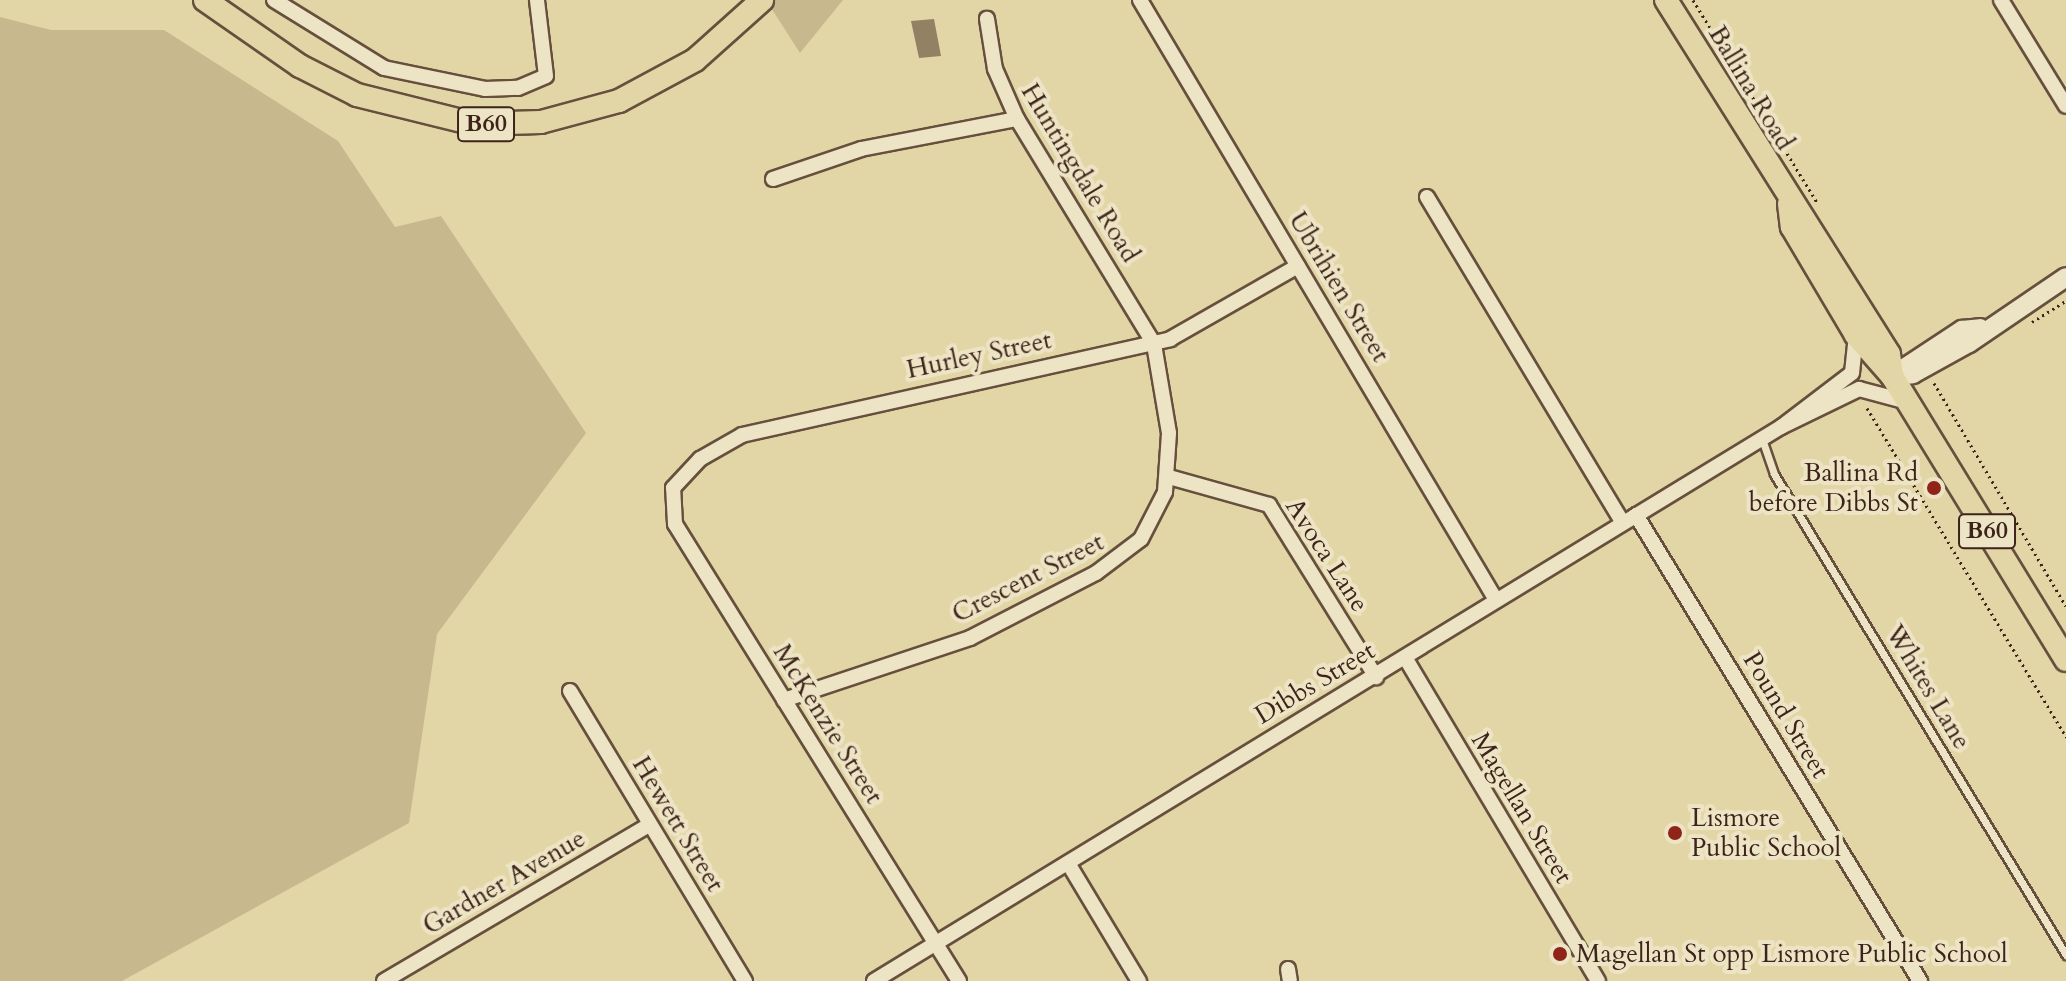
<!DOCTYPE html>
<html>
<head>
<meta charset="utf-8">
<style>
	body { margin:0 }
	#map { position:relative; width:2066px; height:981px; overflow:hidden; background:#e3d6a6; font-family:Cardo,serif }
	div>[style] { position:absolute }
	.green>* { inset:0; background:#c7b88e }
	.building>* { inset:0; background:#938163 }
	.path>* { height:3px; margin-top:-1.5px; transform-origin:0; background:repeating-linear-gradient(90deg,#3d241a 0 2px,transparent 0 6px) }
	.roads { filter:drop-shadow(2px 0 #66503d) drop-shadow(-2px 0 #66503d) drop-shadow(0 2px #66503d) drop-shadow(0 -2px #66503d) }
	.service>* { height:7px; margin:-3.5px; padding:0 3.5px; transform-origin:3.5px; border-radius:3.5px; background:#ede4c5 }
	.minor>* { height:14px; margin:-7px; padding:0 7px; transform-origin:7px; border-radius:7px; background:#ede4c5 }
	.tertiary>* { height:18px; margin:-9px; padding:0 9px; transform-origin:9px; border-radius:9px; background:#ede4c5 }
	.primary>* { height:22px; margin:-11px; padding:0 11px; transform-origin:11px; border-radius:11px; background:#e3d6a6 }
	.dots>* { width:22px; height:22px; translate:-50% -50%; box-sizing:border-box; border:4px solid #ede4c5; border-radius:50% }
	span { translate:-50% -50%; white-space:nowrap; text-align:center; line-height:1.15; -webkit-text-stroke:8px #ede4c5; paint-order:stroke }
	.shield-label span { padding:2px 6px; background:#ede4c5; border:2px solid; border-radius:6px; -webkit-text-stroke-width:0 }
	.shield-label { font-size:24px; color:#3d241a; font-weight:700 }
	.street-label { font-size:26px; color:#3d241a }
	.poi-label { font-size:26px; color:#3d241a }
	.right { translate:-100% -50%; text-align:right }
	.left { translate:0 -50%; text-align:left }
</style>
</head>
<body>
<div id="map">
	<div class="green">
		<div style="clip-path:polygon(766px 0,843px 0,800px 53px)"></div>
		<div style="clip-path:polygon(0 17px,51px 30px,164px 30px,338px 141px,395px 227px,441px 216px,586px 433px,437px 634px,409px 823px,122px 981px,0 981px)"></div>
	</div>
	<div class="building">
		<div style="clip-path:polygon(934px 19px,941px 56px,919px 58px,911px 21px)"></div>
	</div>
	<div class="path">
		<div style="left:1693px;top:0;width:237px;rotate:58.5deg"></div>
		<div style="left:2032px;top:322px;width:40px;rotate:-32deg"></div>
		<div style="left:1934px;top:383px;width:259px;rotate:59.4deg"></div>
		<div style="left:1867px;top:408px;width:385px;rotate:58.8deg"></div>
	</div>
	<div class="roads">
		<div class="service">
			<div style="left:1762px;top:439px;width:37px;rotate:71deg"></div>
			<div style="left:1774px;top:474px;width:563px;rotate:58.74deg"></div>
		</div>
		<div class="minor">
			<div style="left:274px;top:0;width:129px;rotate:31.7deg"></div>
			<div style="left:384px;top:68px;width:103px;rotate:11.7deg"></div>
			<div style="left:485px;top:89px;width:33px;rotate:-2deg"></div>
			<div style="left:518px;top:88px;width:30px;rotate:-23deg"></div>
			<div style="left:546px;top:76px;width:77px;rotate:-96.8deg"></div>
			<div style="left:1140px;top:0;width:698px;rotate:59.32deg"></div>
			<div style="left:2001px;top:0;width:124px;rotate:58.5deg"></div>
			<div style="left:773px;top:179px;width:93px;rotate:-18.8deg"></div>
			<div style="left:861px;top:149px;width:159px;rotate:-10.9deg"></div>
			<div style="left:1427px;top:197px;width:380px;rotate:59deg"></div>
			<div style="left:1781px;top:427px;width:89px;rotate:-37.3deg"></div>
			<div style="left:1852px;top:373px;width:37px;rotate:-84deg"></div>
			<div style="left:1169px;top:477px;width:104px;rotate:15.6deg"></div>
			<div style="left:1269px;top:505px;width:203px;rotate:58.1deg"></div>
			<div style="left:1636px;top:515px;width:546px;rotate:58.64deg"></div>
			<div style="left:1406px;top:659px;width:375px;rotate:59.2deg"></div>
			<div style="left:570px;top:691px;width:339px;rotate:58.9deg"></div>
			<div style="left:784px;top:700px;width:196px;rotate:-18.4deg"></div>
			<div style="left:970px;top:638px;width:142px;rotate:-27.3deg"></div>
			<div style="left:1096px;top:573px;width:56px;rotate:-37.1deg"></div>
			<div style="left:1141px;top:539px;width:53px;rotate:-62.9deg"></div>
			<div style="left:1165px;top:492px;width:59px;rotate:-86.1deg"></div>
			<div style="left:1169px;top:433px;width:90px;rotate:-99.6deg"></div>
			<div style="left:1154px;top:344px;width:263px;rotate:-121.3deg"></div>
			<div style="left:1017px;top:119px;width:55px;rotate:-113.7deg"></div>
			<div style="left:995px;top:69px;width:51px;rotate:-99.1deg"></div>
			<div style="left:1068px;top:863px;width:138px;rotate:59deg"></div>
			<div style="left:1288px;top:969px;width:12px;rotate:81deg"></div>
			<div style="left:384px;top:981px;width:308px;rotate:-30.5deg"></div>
			<div style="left:874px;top:981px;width:1063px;rotate:-31.42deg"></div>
			<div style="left:1781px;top:427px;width:87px;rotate:-26deg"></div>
			<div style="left:1859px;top:389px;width:51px;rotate:14.9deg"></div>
			<div style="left:959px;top:981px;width:538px;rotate:-121.86deg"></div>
			<div style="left:675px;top:524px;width:36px;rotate:-93deg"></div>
			<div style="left:673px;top:488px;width:40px;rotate:-47deg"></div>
			<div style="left:700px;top:459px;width:48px;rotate:-29.7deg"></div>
			<div style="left:742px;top:435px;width:439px;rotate:-12.6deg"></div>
			<div style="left:1170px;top:339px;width:147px;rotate:-29.7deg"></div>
		</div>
		<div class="tertiary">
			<div style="left:1892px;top:376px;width:21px;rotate:-5deg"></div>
			<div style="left:1913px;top:374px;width:64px;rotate:-29deg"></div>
			<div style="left:1969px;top:343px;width:117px;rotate:-34.2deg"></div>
			<div style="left:1892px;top:376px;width:84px;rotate:-33.3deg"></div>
			<div style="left:1962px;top:330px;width:18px;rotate:-6deg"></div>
		</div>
		<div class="primary">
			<div style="left:205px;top:0;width:116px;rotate:34.8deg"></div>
			<div style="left:300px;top:66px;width:64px;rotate:27deg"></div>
			<div style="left:357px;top:95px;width:121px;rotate:13.9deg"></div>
			<div style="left:474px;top:124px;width:67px;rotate:-1.7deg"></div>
			<div style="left:541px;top:122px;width:81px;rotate:-15.1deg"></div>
			<div style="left:619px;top:101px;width:86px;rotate:-28.3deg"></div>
			<div style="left:695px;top:60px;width:90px;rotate:-41.8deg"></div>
			<div style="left:1666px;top:0;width:418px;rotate:57.8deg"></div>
			<div style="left:1889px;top:354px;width:22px;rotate:82deg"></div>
			<div style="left:1892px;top:376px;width:333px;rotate:58.5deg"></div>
			<div style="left:1789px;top:204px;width:23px;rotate:83deg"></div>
			<div style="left:1792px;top:227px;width:126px;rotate:59.3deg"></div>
			<div style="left:1856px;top:335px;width:55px;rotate:48.7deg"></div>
		</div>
	</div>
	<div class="dots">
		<div style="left:1934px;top:488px;background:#8f2418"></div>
		<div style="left:1675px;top:833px;background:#8f2418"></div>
		<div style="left:1560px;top:954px;background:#8f2418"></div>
	</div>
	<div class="shield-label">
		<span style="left:486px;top:124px">B60</span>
		<span style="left:1987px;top:531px">B60</span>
	</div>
	<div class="street-label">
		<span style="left:1751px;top:88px;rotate:59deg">Ballina Road</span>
		<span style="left:1080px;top:173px;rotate:59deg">Huntingdale Road</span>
		<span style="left:1339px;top:287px;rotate:59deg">Ubrihien Street</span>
		<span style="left:979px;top:355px;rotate:-12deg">Hurley Street</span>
		<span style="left:1327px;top:555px;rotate:57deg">Avoca Lane</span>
		<span style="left:1028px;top:578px;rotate:-27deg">Crescent Street</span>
		<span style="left:1315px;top:683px;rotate:-31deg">Dibbs Street</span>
		<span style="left:1928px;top:687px;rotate:59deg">Whites Lane</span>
		<span style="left:1786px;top:715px;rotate:59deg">Pound Street</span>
		<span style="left:828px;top:724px;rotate:58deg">McKenzie Street</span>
		<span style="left:1522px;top:808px;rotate:59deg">Magellan Street</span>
		<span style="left:678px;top:824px;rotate:59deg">Hewett Street</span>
		<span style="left:504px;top:882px;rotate:-30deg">Gardner Avenue</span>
	</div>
	<div class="poi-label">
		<span class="right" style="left:1918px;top:488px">Ballina Rd<br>before Dibbs St</span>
		<span class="left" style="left:1691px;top:833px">Lismore<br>Public School</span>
		<span class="left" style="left:1576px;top:954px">Magellan St opp Lismore Public School</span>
	</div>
</div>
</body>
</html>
